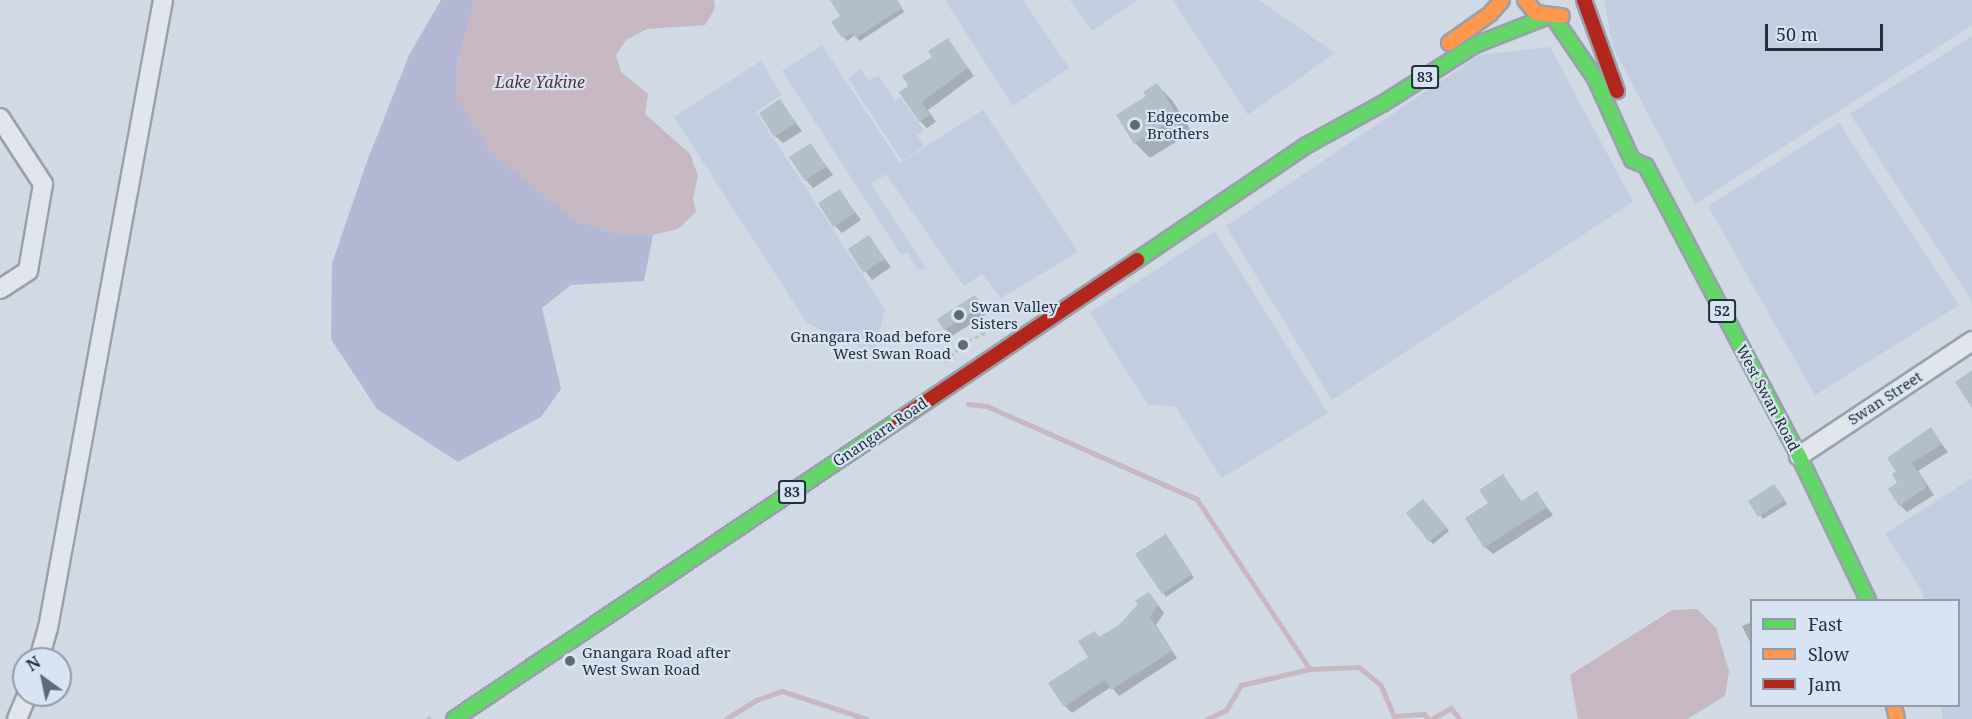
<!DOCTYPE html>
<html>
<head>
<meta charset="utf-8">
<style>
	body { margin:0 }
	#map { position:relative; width:1972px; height:719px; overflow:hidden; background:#d0d9e4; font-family:"Noto Serif",serif }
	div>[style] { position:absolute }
	.farmland>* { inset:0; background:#c2cde2 }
	.green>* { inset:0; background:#b4b8d6 }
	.water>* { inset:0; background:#c6b7c2 }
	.shadow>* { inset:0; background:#0003 }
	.stream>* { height:4.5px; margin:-2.25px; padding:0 2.25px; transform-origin:2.25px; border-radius:2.25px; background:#c6b7c2 }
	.building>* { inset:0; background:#b1bfc8 }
	.path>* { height:3px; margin-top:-1.5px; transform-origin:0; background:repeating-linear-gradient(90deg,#b8bfc5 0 4.5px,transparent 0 7.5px) }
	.roads { filter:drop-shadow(2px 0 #98a1aa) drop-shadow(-2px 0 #98a1aa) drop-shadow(0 2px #98a1aa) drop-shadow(0 -2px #98a1aa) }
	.street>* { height:18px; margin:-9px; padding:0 9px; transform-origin:9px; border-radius:9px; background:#e1e6ec }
	.fast>* { height:14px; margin:-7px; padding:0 7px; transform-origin:7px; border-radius:7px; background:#63d668 }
	.slow>* { height:14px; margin:-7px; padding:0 7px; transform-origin:7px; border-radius:7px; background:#ff974d }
	.jam>* { height:14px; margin:-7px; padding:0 7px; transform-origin:7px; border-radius:7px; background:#b3261e }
	.dots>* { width:16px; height:16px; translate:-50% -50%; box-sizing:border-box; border:3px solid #d8e3f4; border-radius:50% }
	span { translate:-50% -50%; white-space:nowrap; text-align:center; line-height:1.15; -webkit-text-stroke:4.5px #d8e3f4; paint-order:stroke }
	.shield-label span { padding:2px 4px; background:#d8e3f4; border:2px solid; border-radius:4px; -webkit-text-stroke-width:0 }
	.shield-label { font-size:14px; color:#213039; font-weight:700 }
	.poi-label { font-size:15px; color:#213039 }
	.left { translate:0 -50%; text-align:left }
	.right { translate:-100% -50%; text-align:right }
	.street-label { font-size:15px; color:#213039 }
	.water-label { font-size:16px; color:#573139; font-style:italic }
	.legend { position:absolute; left:1750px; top:599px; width:210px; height:108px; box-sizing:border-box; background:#d8e3f4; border:2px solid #8f9ba9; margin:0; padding:8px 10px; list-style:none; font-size:18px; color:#213039 }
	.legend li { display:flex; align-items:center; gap:12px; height:30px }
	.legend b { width:30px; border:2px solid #8f9ba9 }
	.north { position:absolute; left:12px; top:647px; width:60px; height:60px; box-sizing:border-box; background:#d8e3f4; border:2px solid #8f9ba9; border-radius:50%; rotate:327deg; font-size:16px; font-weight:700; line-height:24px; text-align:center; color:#213039 }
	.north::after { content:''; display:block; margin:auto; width:21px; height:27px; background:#5e6b75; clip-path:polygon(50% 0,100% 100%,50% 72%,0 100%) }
	.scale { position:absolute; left:1765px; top:24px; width:118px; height:27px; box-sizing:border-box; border:3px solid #213039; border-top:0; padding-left:8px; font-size:18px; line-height:21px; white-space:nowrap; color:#213039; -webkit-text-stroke:4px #d8e3f4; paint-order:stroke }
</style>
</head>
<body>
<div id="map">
	<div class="farmland">
		<div style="clip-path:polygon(945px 0,1023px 0,1069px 68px,1013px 106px)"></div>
		<div style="clip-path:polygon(1070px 0,1137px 0,1092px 31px)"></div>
		<div style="clip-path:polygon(1173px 0,1259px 0,1335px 53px,1248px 115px)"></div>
		<div style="clip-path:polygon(1604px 0,1972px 0,1972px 25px,1695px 204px,1613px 47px)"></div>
		<div style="clip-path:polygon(1972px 36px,1972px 301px,1850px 114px)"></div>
		<div style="clip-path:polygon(822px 45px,900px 163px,983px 110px,1078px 252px,1001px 298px,982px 274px,964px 286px,886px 174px,871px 184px,926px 268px,919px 271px,907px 252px,902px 256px,782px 71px)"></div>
		<div style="clip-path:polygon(1550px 47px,1633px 202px,1332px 400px,1226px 226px,1480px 55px)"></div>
		<div style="clip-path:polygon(761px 61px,782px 95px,756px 112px,885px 309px,874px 353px,807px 323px,674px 117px)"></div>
		<div style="clip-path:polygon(861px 69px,868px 80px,879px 76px,895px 101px,900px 97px,924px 131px,917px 135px,924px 146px,902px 161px,848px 78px)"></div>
		<div style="clip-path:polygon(1839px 123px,1959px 305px,1815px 395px,1708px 206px)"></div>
		<div style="clip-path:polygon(1215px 231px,1328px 413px,1222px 478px,1175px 406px,1148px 405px,1090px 313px)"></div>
		<div style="clip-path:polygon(1972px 478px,1972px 719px,1943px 719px,1941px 706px,1958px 706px,1958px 600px,1924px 600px,1922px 591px,1885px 534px)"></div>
	</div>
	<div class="green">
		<div style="clip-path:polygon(441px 0,475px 0,456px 69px,494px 155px,577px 221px,623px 235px,653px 235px,644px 281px,571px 285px,542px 308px,561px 389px,541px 417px,458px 462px,377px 409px,331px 339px,332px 264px,366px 164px,409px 55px)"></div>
	</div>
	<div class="water">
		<div style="clip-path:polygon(475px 0,714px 0,715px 8px,705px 25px,647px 29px,626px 40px,616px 55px,621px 72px,648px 94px,645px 114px,690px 154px,698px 176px,693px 198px,696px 212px,678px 229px,653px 235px,623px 235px,577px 221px,493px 155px,457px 100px,456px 69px)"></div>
		<div style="clip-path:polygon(1697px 609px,1716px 628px,1729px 671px,1725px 696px,1687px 719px,1578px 719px,1570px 675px,1672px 610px)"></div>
	</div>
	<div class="shadow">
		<div style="clip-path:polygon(838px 0,897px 0,904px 12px,860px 41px,855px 35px,847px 41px,833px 22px,842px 16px)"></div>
		<div style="clip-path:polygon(948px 40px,974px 76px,928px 110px,936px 122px,927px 128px,920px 121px,910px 86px)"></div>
		<div style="clip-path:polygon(1157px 85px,1172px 100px,1192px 132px,1150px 158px,1135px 143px,1148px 97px)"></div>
		<div style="clip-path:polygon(780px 101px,802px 131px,783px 143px,775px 136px)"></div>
		<div style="clip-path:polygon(811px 145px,833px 175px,813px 188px,806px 180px)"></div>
		<div style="clip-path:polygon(839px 191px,861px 220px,842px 233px,835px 226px)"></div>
		<div style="clip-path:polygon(869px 237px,891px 267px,872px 280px,850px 250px)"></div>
		<div style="clip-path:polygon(975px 297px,988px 313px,952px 336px,945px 329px)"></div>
		<div style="clip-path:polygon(1930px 429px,1948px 452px,1918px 471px,1934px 495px,1907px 512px,1900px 505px,1898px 472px)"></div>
		<div style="clip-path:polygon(1503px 476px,1522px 502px,1536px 493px,1553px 515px,1493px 554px,1485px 547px,1490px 504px)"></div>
		<div style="clip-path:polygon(1777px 489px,1787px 504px,1763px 519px,1750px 501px)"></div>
		<div style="clip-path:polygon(1427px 504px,1449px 531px,1433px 544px,1430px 541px)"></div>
		<div style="clip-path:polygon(1166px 536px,1194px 578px,1166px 597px,1137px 554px)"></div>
		<div style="clip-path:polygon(1149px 593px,1164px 613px,1156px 625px,1177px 658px,1119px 696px,1111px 687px,1072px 713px,1065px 706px,1100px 638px,1121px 625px)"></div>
		<div style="clip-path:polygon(1752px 622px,1752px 646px,1742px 626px)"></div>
	</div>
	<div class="stream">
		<div style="left:968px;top:404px;width:19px;rotate:6deg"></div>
		<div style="left:987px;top:406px;width:230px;rotate:23.9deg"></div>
		<div style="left:1197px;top:499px;width:204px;rotate:56.4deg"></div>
		<div style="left:726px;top:719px;width:36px;rotate:-32deg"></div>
		<div style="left:756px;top:700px;width:28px;rotate:-19deg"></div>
		<div style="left:782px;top:691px;width:89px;rotate:18.2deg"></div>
		<div style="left:1207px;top:719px;width:21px;rotate:-25deg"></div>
		<div style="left:1226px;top:710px;width:29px;rotate:-59deg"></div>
		<div style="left:1241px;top:685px;width:71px;rotate:-13.1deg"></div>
		<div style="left:1310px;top:669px;width:49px;rotate:-2.3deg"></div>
		<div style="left:1359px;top:667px;width:28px;rotate:39deg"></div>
		<div style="left:1381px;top:685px;width:34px;rotate:67deg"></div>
		<div style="left:1394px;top:716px;width:30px;rotate:-4deg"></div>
		<div style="left:1424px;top:714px;width:7px;rotate:45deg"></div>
		<div style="left:1432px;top:719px;width:22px;rotate:-30deg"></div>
		<div style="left:1451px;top:708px;width:14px;rotate:51deg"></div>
	</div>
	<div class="building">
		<div style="clip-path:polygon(830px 0,897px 0,902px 8px,856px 38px,852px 33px,842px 38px,831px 22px,840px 16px)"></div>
		<div style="clip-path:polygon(948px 38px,968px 68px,922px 102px,930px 115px,919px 122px,899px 92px,908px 86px,902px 76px,932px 57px,928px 51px)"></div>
		<div style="clip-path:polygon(1157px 83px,1178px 116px,1134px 144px,1116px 115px,1146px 96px,1143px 92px)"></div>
		<div style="clip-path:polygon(780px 99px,796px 123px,774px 137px,759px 113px)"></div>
		<div style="clip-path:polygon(811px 143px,826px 167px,805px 181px,789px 157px)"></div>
		<div style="clip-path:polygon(840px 189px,855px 213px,833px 227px,818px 203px)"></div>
		<div style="clip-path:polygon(869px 235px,885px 259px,863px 273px,848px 249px)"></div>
		<div style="clip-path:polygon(975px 295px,982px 306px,944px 330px,937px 319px)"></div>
		<div style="clip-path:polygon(1972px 370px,1972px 408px,1955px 382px)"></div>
		<div style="clip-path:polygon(1931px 427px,1942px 444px,1912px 463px,1927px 487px,1899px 506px,1888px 489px,1897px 483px,1892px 474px,1896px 472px,1887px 458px)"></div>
		<div style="clip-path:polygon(1503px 474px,1521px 501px,1537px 491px,1547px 507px,1484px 548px,1465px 518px,1488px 503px,1479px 490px)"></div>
		<div style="clip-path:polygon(1774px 484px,1785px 500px,1758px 517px,1748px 501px)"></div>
		<div style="clip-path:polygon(1423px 499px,1447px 527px,1429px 542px,1406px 513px)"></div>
		<div style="clip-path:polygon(1166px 534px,1192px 574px,1162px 594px,1135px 554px)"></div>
		<div style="clip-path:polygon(1149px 592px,1158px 605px,1150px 617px,1172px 651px,1111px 690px,1105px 680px,1064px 707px,1048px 683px,1088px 657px,1078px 641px,1095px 631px,1099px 637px,1120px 624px,1138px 604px,1135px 601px)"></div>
	</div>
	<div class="path">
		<div style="left:944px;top:361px;width:31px;rotate:-40deg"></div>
		<div style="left:968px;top:341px;width:19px;rotate:-25deg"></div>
		<div style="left:427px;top:719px;width:7px;rotate:-34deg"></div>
	</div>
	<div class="roads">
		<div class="street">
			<div style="left:0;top:118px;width:79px;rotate:56.9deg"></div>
			<div style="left:43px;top:184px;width:88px;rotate:99.8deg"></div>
			<div style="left:28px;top:271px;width:33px;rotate:147deg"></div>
			<div style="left:1799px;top:456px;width:208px;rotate:-33.6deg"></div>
			<div style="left:39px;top:659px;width:32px;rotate:-74deg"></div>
			<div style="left:48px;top:628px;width:638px;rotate:-79.62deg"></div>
			<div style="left:17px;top:719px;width:26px;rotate:-67deg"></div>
		</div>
		<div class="fast">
			<div style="left:1554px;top:18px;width:73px;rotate:55.7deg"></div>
			<div style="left:1595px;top:78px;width:90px;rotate:65.7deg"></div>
			<div style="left:1632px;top:160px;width:15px;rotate:23deg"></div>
			<div style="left:1646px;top:166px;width:328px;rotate:62.2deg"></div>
			<div style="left:1799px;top:456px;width:160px;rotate:64.4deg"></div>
			<div style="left:1137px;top:260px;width:205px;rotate:-34.1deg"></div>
			<div style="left:1307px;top:145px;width:85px;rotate:-28.7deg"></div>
			<div style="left:1382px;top:104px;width:110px;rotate:-32.4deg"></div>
			<div style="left:1475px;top:45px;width:76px;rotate:-21.5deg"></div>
			<div style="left:454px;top:719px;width:536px;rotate:-33.9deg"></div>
		</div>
		<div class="slow">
			<div style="left:1525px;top:0;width:17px;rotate:50deg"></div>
			<div style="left:1536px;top:13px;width:26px;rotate:7deg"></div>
			<div style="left:1449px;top:43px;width:50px;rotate:-35.3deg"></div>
			<div style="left:1490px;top:14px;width:18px;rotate:-49deg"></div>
			<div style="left:1894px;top:706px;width:13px;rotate:77deg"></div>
		</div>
		<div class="jam">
			<div style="left:1584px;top:0;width:97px;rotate:70.1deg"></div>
			<div style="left:899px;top:420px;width:287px;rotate:-33.9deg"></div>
		</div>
	</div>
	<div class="dots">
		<div style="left:1135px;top:125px;background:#5e6b75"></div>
		<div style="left:959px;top:315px;background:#5e6b75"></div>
		<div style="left:963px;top:345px;background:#5e6b75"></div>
		<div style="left:570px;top:661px;background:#5e6b75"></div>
	</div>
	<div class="shield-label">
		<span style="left:1425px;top:77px">83</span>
		<span style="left:1722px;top:311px">52</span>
		<span style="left:792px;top:492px">83</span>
	</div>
	<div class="poi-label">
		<span class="left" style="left:1147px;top:125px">Edgecombe<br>Brothers</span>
		<span class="left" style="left:971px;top:315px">Swan Valley<br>Sisters</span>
		<span class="right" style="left:951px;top:345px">Gnangara Road before<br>West Swan Road</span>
		<span class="left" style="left:582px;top:661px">Gnangara Road after<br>West Swan Road</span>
	</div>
	<div class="street-label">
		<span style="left:1768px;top:398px;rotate:62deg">West Swan Road</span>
		<span style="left:1885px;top:398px;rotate:-33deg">Swan Street</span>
		<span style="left:880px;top:432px;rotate:-34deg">Gnangara Road</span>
	</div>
	<div class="water-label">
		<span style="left:540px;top:82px">Lake Yakine</span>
	</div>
	<ul class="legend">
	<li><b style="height:8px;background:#63d668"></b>Fast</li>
	<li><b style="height:8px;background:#ff974d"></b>Slow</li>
	<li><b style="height:8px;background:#b3261e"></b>Jam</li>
	</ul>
	<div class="north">N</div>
	<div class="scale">50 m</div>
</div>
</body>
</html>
